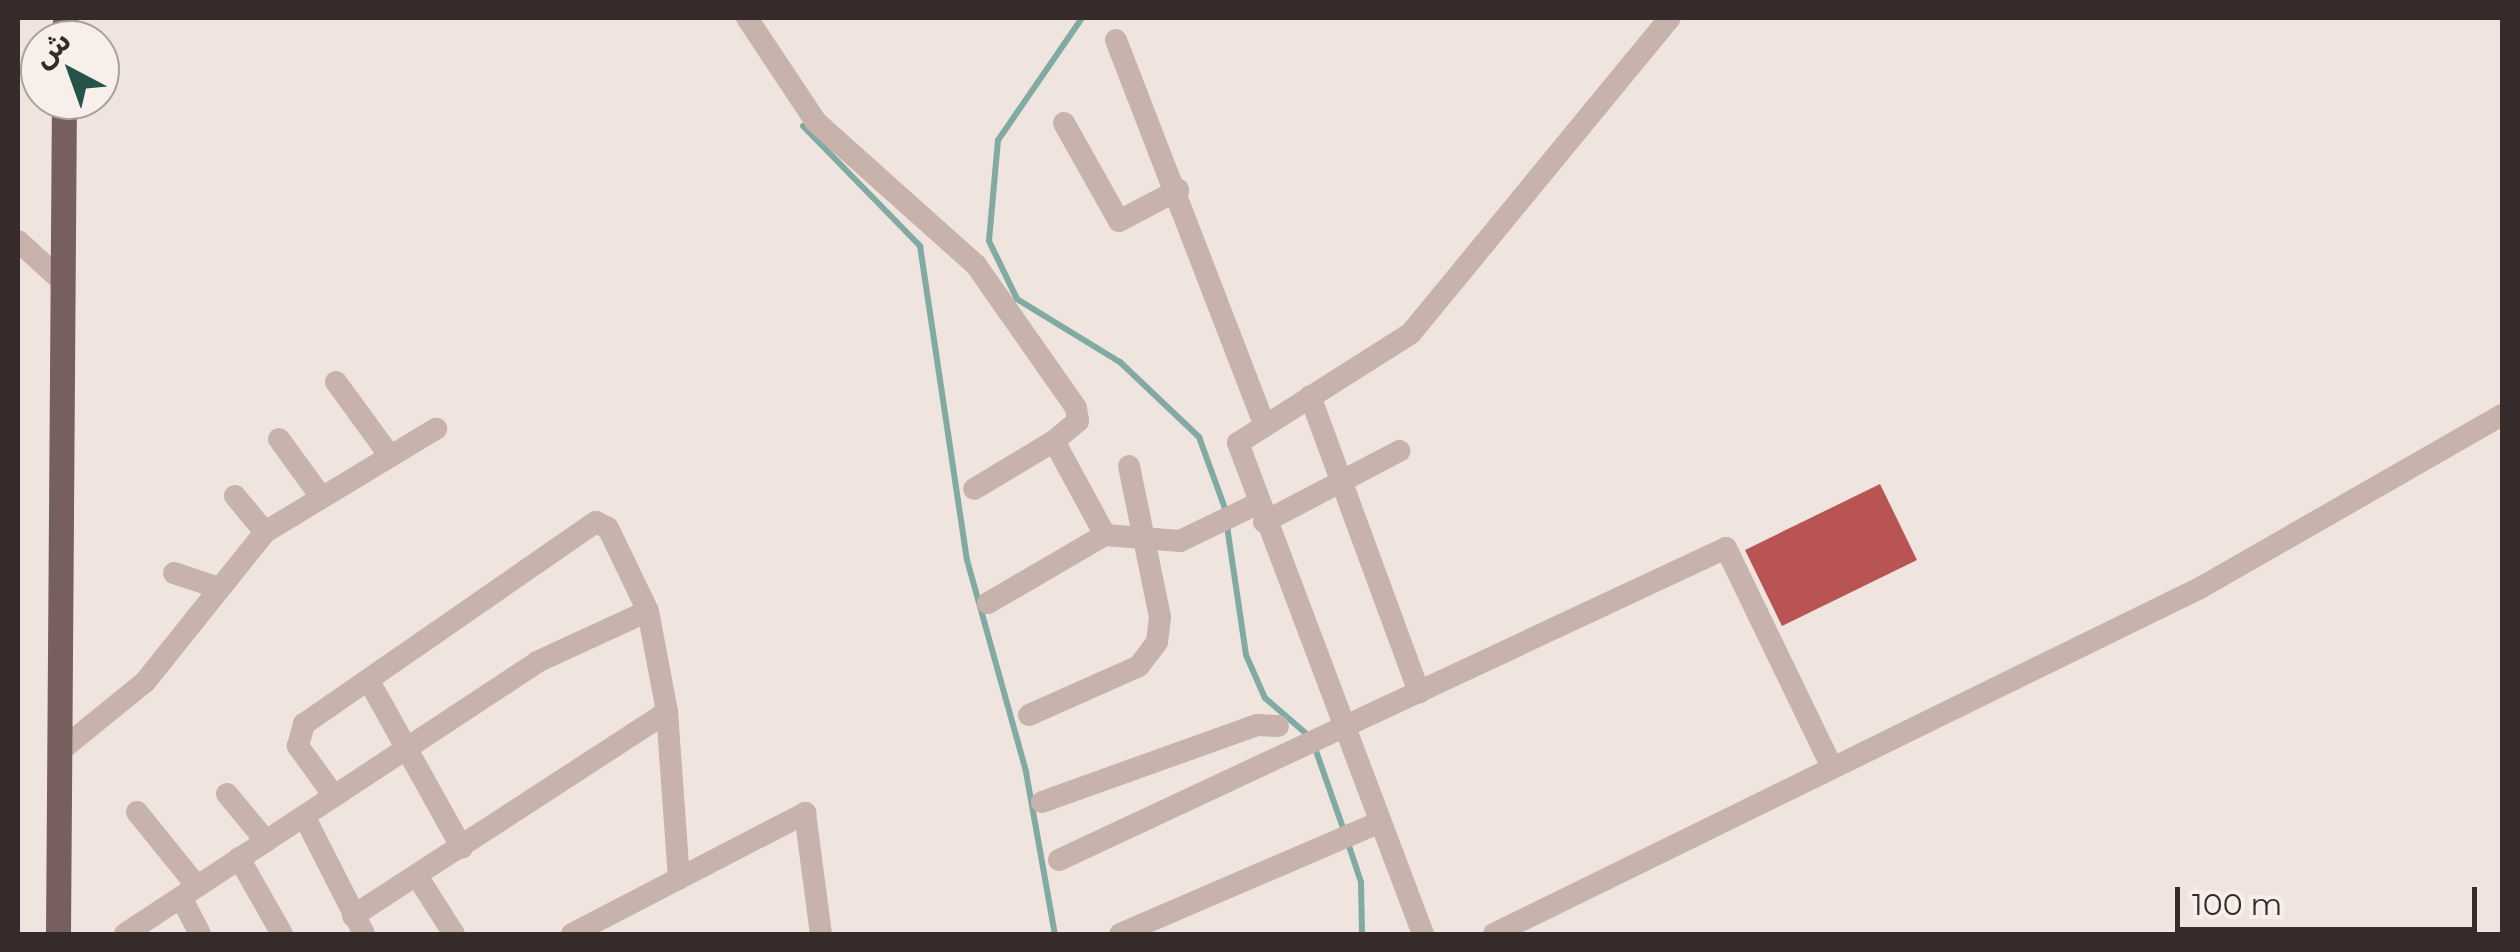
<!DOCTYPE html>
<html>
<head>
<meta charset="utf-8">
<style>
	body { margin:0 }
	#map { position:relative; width:2520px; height:952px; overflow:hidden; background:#f0e4df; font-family:Montserrat,"Noto Sans Arabic",sans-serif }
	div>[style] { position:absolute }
	.stream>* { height:6px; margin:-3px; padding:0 3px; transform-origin:3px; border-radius:3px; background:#81aaa2 }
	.building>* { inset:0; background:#b85454 }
	.minor>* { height:22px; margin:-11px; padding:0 11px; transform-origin:11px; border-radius:11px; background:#c7b2ac }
	.major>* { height:25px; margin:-12.5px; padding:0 12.5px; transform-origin:12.5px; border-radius:12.5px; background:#765f5d }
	span { translate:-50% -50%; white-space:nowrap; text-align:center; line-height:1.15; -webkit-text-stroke:10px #f8efeb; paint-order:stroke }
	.frame { position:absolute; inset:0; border:20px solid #362b2a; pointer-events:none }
	.north { position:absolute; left:20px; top:20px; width:100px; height:100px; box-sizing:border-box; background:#f8efeb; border:2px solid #aaa19e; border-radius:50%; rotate:319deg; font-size:28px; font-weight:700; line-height:40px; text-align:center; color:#362b2a }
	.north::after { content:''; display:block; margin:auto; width:35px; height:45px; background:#24534a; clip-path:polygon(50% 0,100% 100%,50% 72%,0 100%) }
	.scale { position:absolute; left:2175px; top:887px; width:302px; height:45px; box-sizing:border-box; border:5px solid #362b2a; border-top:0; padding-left:12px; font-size:30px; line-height:35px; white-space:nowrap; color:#362b2a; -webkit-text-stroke:8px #f8efeb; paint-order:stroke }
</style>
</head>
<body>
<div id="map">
	<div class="stream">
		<div style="left:1082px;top:18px;width:148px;rotate:124.5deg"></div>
		<div style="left:998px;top:140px;width:101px;rotate:95.1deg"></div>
		<div style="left:989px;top:241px;width:64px;rotate:64.2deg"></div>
		<div style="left:1017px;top:299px;width:121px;rotate:31.5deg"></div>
		<div style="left:1120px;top:362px;width:109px;rotate:43.5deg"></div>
		<div style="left:1199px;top:437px;width:82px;rotate:70deg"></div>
		<div style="left:803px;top:126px;width:168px;rotate:45.7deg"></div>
		<div style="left:920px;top:246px;width:317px;rotate:81.5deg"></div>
		<div style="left:967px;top:560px;width:220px;rotate:74.4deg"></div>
		<div style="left:1026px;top:772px;width:165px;rotate:79.9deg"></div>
		<div style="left:1227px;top:526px;width:130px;rotate:81.6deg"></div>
		<div style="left:1246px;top:655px;width:47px;rotate:66.2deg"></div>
		<div style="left:1265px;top:698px;width:60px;rotate:40.9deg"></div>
		<div style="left:1315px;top:748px;width:88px;rotate:70.7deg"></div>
		<div style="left:1348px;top:843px;width:41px;rotate:71.6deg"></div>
		<div style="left:1361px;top:882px;width:52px;rotate:88.9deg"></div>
	</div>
	<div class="building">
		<div style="clip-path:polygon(1880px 484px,1917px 560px,1782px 626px,1745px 550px)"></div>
	</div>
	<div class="minor">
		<div style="left:747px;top:18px;width:125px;rotate:56.4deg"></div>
		<div style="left:816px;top:122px;width:215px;rotate:41.8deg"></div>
		<div style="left:976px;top:265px;width:174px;rotate:55deg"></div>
		<div style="left:1076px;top:408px;width:13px;rotate:81deg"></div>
		<div style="left:1078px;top:421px;width:31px;rotate:140deg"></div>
		<div style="left:1054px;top:441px;width:93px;rotate:149deg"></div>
		<div style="left:1116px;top:40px;width:407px;rotate:68.9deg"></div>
		<div style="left:1064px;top:123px;width:112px;rotate:60.7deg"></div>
		<div style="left:1119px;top:221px;width:67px;rotate:-27.7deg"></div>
		<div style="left:18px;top:241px;width:59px;rotate:42.3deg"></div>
		<div style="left:336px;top:382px;width:87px;rotate:53.9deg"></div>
		<div style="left:1310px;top:396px;width:316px;rotate:69.8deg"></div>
		<div style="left:279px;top:439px;width:68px;rotate:54deg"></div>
		<div style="left:1054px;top:441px;width:107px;rotate:61.5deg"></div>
		<div style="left:235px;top:496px;width:47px;rotate:50.2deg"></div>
		<div style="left:1264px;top:522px;width:153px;rotate:-27.7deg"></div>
		<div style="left:174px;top:573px;width:47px;rotate:18.4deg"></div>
		<div style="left:988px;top:603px;width:135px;rotate:-30.2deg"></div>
		<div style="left:1105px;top:535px;width:75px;rotate:4.6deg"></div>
		<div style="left:1180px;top:541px;width:85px;rotate:-25.7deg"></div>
		<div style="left:369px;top:681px;width:191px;rotate:60.9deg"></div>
		<div style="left:1029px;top:715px;width:120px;rotate:-24deg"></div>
		<div style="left:1139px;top:666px;width:30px;rotate:-53deg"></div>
		<div style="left:1157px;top:642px;width:25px;rotate:-83deg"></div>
		<div style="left:1160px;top:617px;width:154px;rotate:-101.6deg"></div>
		<div style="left:61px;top:750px;width:108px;rotate:-39deg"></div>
		<div style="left:145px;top:682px;width:192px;rotate:-51.3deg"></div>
		<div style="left:265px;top:532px;width:200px;rotate:-31.1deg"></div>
		<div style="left:227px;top:794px;width:61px;rotate:50.3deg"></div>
		<div style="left:334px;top:796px;width:62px;rotate:-125.8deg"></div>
		<div style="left:298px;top:746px;width:23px;rotate:-75deg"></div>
		<div style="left:304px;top:724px;width:355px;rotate:-34.7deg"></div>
		<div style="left:596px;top:522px;width:13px;rotate:27deg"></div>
		<div style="left:608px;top:528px;width:92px;rotate:64.3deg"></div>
		<div style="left:648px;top:611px;width:103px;rotate:79.3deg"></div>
		<div style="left:667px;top:712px;width:167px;rotate:85.9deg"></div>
		<div style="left:1042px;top:802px;width:228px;rotate:-19.7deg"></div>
		<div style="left:1257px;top:725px;width:21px;rotate:3deg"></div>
		<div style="left:137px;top:812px;width:95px;rotate:51deg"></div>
		<div style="left:304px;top:816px;width:132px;rotate:63deg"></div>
		<div style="left:239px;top:858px;width:87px;rotate:60.5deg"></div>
		<div style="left:1059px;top:860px;width:736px;rotate:-25.07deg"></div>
		<div style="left:1726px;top:548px;width:241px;rotate:64.2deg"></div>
		<div style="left:417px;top:876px;width:69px;rotate:57.5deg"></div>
		<div style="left:181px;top:897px;width:42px;rotate:62.8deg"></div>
		<div style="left:353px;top:916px;width:374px;rotate:-33deg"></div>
		<div style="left:125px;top:934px;width:494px;rotate:-33.4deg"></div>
		<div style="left:537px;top:662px;width:122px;rotate:-24.7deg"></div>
		<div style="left:572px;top:934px;width:263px;rotate:-27.4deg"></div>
		<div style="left:805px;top:813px;width:122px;rotate:82.5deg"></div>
		<div style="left:1120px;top:934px;width:278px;rotate:-23.3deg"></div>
		<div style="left:1423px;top:934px;width:525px;rotate:-110.65deg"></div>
		<div style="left:1238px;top:443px;width:205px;rotate:-32.4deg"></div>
		<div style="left:1411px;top:333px;width:408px;rotate:-50.6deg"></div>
		<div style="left:1494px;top:934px;width:786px;rotate:-26.11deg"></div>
		<div style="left:2200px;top:588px;width:348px;rotate:-29.8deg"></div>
	</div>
	<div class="major">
		<div style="left:65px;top:40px;width:22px;rotate:-90deg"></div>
		<div style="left:58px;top:934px;width:834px;rotate:-89.59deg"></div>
	</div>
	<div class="frame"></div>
	<div class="north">ش</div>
	<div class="scale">100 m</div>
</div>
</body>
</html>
